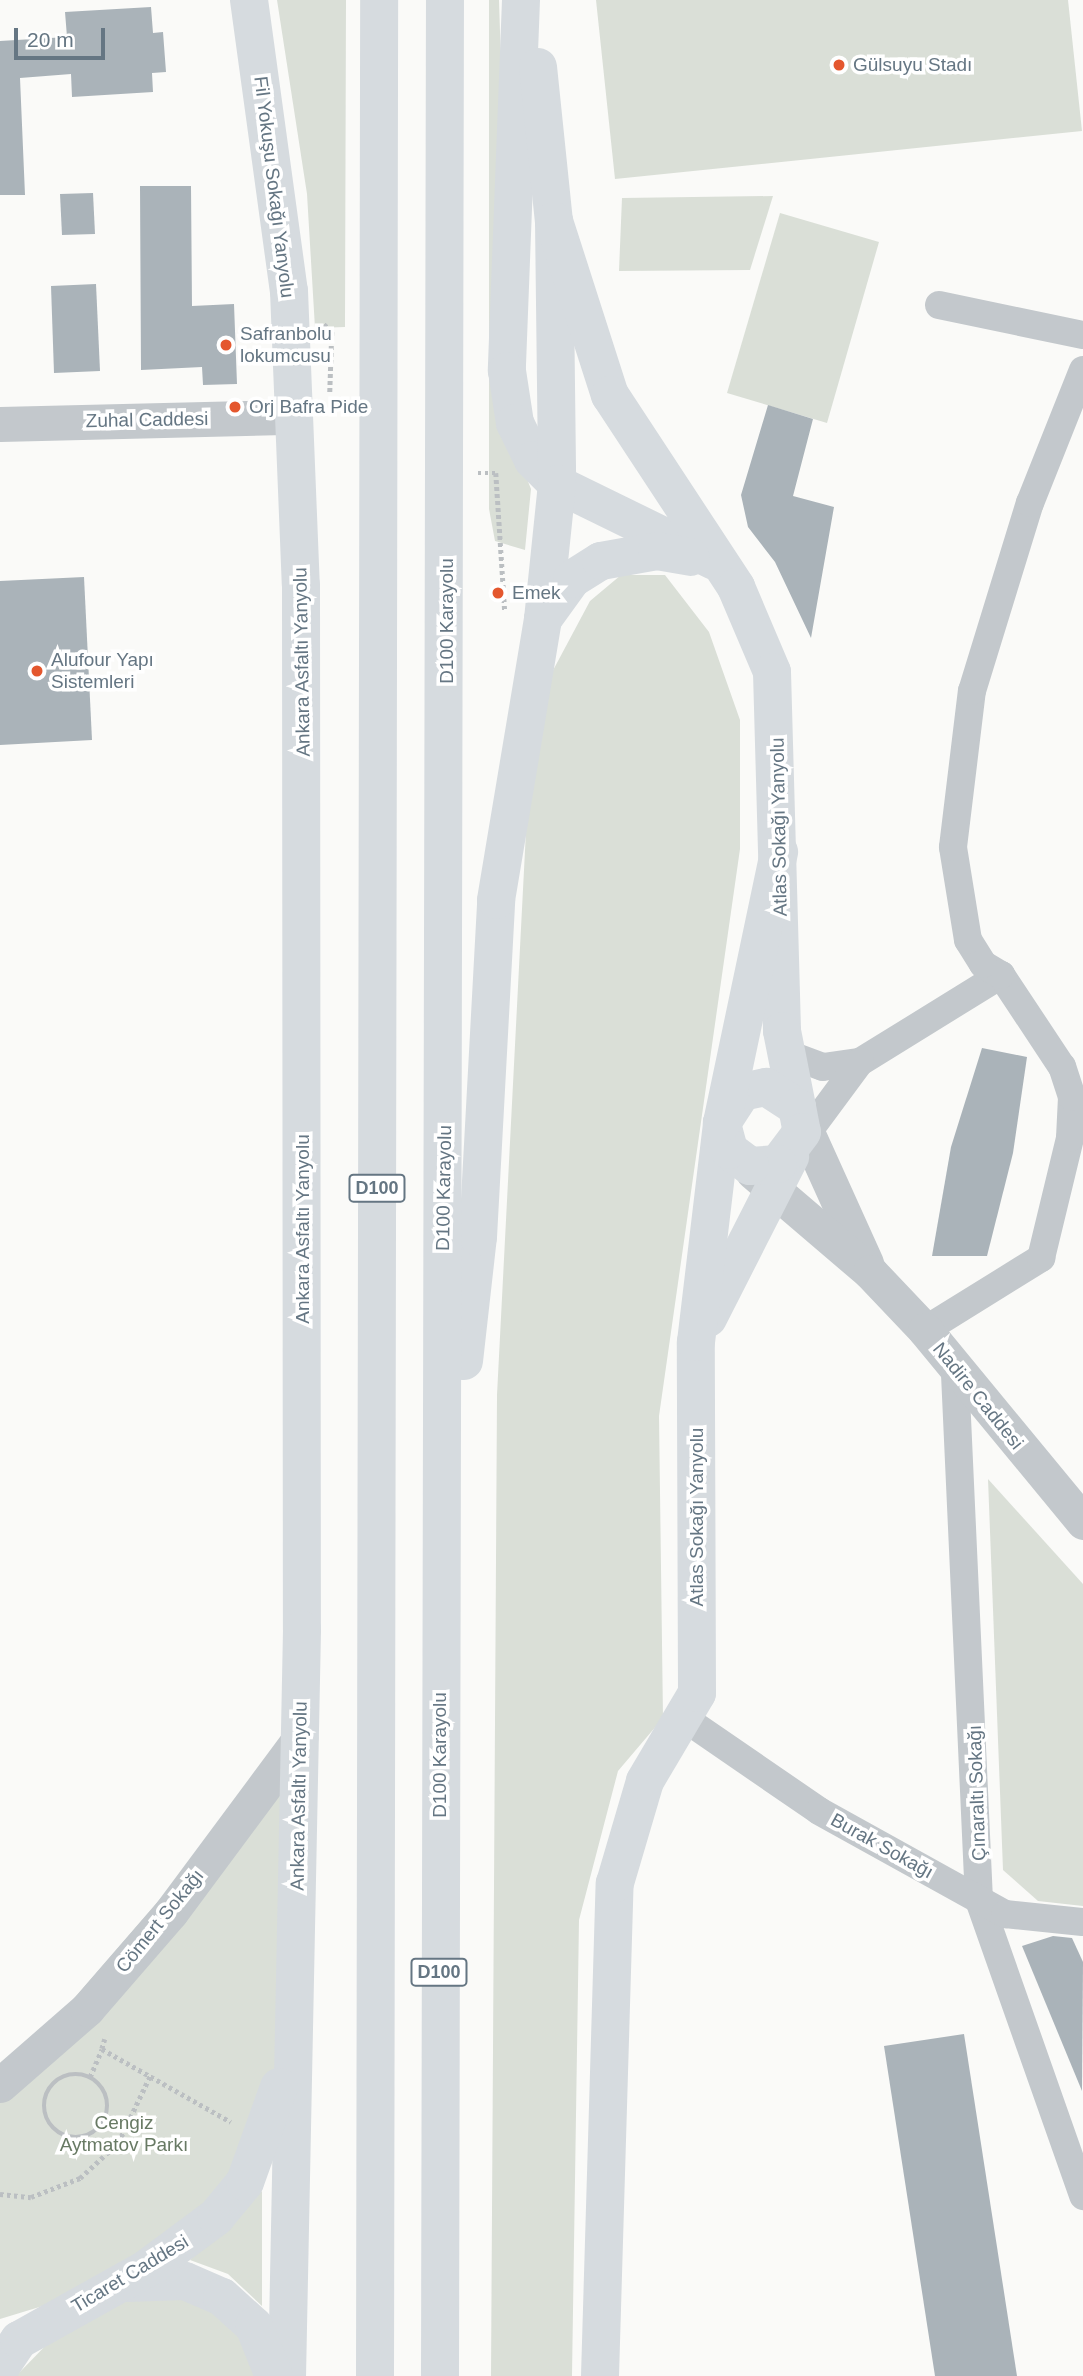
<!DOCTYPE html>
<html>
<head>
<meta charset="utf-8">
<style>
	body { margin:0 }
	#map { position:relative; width:1083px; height:2376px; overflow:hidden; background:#fafaf8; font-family:Arial,sans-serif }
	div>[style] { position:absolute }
	.green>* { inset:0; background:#dadfd7 }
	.building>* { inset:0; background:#aab3b9 }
	.path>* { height:4.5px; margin-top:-2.25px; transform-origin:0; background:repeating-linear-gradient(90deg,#bbbfc2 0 3.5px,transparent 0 7px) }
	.path>.ring { margin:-2.25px; padding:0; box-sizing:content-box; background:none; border:4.5px solid #bbbfc2; border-radius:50% }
	.minor>* { height:28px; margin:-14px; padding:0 14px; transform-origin:14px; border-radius:14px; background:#c3c8cc }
	.tertiary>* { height:35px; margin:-17.5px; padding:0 17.5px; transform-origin:17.5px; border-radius:17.5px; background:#c3c8cc }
	.secondary>* { height:38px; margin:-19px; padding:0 19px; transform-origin:19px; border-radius:19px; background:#d6dbdf }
	.trunk>* { height:38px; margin:-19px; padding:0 19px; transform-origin:19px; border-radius:19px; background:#d6dbdf }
	.dots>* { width:19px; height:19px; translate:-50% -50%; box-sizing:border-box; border:4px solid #fff; border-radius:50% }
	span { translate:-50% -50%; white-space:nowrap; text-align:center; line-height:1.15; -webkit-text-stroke:7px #fff; paint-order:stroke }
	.shield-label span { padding:2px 5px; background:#fff; border:2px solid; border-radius:5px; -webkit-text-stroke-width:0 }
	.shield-label { font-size:18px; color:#657683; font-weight:700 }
	.poi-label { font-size:19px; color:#657683 }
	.left { translate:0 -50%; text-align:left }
	.street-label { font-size:19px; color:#657683 }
	.park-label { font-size:19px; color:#687a64 }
	.scale { position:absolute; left:14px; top:28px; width:91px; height:32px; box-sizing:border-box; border:4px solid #657683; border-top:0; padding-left:9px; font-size:21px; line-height:24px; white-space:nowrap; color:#657683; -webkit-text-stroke:5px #fff; paint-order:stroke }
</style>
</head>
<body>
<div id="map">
	<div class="green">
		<div style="clip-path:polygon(277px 0,346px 0,345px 327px,315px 328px,307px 194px)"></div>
		<div style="clip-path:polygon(489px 0,499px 0,513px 444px,531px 489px,525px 550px,495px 541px,489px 509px)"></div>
		<div style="clip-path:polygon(596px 0,1068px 0,1082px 131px,615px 179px)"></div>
		<div style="clip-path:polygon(773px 196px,750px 270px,619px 271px,622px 198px)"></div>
		<div style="clip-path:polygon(780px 213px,879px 242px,827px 423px,727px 393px)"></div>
		<div style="clip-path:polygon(621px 575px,665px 575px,709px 632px,740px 720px,740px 849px,659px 1416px,663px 1718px,618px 1771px,579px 1920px,572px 2376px,491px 2376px,497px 1395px,526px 831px,550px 676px,590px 601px)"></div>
		<div style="clip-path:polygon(988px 1479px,1083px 1584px,1083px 1906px,1038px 1901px,1003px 1870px)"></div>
		<div style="clip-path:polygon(300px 1738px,294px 2042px,226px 2200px,115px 2284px,0 2319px,0 2084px)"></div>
		<div style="clip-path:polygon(262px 2191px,262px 2306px,228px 2274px,190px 2260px)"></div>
		<div style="clip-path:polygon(173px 2294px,231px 2315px,258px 2376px,16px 2376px,53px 2338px,120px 2301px)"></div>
	</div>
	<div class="building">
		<div style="clip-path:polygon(151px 7px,153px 33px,163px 32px,166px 72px,152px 73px,153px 92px,72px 97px,71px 74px,20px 78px,25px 195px,0 195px,0 41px,67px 37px,65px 12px)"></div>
		<div style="clip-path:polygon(140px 186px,191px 186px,192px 306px,234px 304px,237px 384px,203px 385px,202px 367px,141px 370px)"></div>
		<div style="clip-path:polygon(93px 193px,95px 234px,62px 235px,60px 194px)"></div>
		<div style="clip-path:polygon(96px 284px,100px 371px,54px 373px,51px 286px)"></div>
		<div style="clip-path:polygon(768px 405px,813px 419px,793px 496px,834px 507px,811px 638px,775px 562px,748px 527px,741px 495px)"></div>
		<div style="clip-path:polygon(84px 577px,92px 740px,0 745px,0 581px)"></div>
		<div style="clip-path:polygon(982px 1048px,1027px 1057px,1013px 1153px,987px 1256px,932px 1256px,951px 1147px)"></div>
		<div style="clip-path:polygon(1053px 1936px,1072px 1938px,1083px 1962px,1082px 2091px,1022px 1946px)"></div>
		<div style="clip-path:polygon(964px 2034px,1017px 2376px,935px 2376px,884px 2046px)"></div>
	</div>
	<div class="path">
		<div style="left:324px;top:324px;width:11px;rotate:45deg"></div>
		<div style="left:332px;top:332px;width:61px;rotate:91.9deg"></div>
		<div style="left:478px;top:473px;width:18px"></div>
		<div style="left:496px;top:473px;width:139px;rotate:86.3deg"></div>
		<div style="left:105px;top:2039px;width:10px;rotate:107deg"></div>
		<div style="left:102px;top:2049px;width:148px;rotate:29.5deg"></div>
		<div class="ring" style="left:44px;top:2074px;width:59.5px;height:59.5px"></div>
		<div style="left:90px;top:2077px;width:30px;rotate:-67deg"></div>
		<div style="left:0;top:2194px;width:31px;rotate:6deg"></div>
		<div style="left:31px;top:2197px;width:53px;rotate:-21.2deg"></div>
		<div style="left:80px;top:2178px;width:52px;rotate:-42.6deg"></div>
		<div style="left:118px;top:2143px;width:74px;rotate:-64.5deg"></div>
	</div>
	<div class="minor">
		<div style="left:939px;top:305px;width:147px;rotate:11.8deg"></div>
		<div style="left:785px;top:1053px;width:40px;rotate:20.2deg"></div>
		<div style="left:823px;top:1067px;width:37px;rotate:-8deg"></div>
		<div style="left:860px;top:1062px;width:166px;rotate:-31.7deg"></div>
		<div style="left:797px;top:1147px;width:106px;rotate:-53.5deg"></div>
		<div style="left:925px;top:1330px;width:137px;rotate:-31.8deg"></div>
		<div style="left:1041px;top:1258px;width:123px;rotate:-76.4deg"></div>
		<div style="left:1070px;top:1138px;width:41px;rotate:-87.2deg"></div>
		<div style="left:1072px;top:1097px;width:32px;rotate:-108deg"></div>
		<div style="left:1062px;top:1067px;width:110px;rotate:-123.5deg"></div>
		<div style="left:1001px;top:975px;width:21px;rotate:-149deg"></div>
		<div style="left:983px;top:964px;width:28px;rotate:-122deg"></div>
		<div style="left:968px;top:940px;width:94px;rotate:-99.2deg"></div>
		<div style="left:953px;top:847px;width:157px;rotate:-83.1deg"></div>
		<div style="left:972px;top:691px;width:197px;rotate:-72.9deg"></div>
		<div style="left:1030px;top:503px;width:143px;rotate:-68.3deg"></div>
		<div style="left:955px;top:1374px;width:527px;rotate:87.39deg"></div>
		<div style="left:979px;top:1900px;width:314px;rotate:70.6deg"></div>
		<div style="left:697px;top:1727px;width:148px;rotate:34.5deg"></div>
		<div style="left:819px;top:1811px;width:213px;rotate:29deg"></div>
		<div style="left:1005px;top:1914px;width:78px;rotate:5.9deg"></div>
	</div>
	<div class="tertiary">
		<div style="left:0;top:424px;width:294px;rotate:-1.4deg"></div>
		<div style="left:801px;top:1119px;width:158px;rotate:65.7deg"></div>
		<div style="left:753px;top:1172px;width:154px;rotate:40.5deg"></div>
		<div style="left:870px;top:1272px;width:80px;rotate:46.5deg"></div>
		<div style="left:925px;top:1330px;width:249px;rotate:50.5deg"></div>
		<div style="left:0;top:2085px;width:116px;rotate:-41.1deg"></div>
		<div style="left:87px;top:2009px;width:128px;rotate:-49.1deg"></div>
		<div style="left:171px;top:1912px;width:217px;rotate:-53.4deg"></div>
	</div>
	<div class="secondary">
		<div style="left:249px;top:0;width:294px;rotate:82.2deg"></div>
		<div style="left:289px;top:291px;width:294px;rotate:87.7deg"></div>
		<div style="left:301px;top:585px;width:1045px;rotate:89.95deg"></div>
		<div style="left:302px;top:1630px;width:746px;rotate:91.15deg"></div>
		<div style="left:521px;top:0;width:371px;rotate:92.2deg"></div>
		<div style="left:507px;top:371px;width:53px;rotate:81.3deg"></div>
		<div style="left:515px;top:423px;width:41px;rotate:64.1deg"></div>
		<div style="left:533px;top:460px;width:34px;rotate:45deg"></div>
		<div style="left:557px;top:484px;width:175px;rotate:26.1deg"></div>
		<div style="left:538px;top:67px;width:155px;rotate:84.1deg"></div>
		<div style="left:554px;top:221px;width:263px;rotate:89.3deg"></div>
		<div style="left:557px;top:484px;width:136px;rotate:95.9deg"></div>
		<div style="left:554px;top:221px;width:183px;rotate:72.2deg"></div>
		<div style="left:610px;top:395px;width:230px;rotate:56.7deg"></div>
		<div style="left:736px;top:587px;width:92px;rotate:67deg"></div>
		<div style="left:772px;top:672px;width:359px;rotate:88.4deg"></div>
		<div style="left:782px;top:1031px;width:77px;rotate:78.8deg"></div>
		<div style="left:543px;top:619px;width:49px;rotate:-54.1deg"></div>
		<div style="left:572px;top:579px;width:34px;rotate:-32deg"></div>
		<div style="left:601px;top:561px;width:57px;rotate:-10.1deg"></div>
		<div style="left:657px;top:551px;width:34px;rotate:10deg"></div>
		<div style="left:708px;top:1318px;width:181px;rotate:-63deg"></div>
		<div style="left:126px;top:2283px;width:59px;rotate:-1.9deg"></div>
		<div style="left:185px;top:2281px;width:40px;rotate:23.4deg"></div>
		<div style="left:222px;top:2297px;width:43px;rotate:42.2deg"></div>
		<div style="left:254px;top:2326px;width:54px;rotate:68.2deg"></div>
		<div style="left:0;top:2368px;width:34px;rotate:-56deg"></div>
		<div style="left:19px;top:2340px;width:145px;rotate:-29.2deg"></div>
		<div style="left:146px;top:2269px;width:87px;rotate:-36.6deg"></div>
		<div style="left:216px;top:2217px;width:45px;rotate:-50.4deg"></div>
		<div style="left:245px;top:2182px;width:101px;rotate:-70.3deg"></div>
		<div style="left:600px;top:2376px;width:493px;rotate:-88.3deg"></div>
		<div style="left:615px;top:1883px;width:106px;rotate:-73.6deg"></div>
		<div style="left:645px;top:1781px;width:102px;rotate:-59.4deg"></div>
		<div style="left:697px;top:1693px;width:351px;rotate:-90.2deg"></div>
		<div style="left:696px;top:1342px;width:221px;rotate:-83.2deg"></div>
		<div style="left:722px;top:1123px;width:37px;rotate:-57deg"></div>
		<div style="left:742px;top:1092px;width:25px;rotate:-12deg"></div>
		<div style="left:766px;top:1087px;width:37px;rotate:33deg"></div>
		<div style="left:797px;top:1107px;width:25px;rotate:79deg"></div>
		<div style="left:802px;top:1132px;width:40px;rotate:127deg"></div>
		<div style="left:778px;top:1164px;width:28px;rotate:176deg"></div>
		<div style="left:750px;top:1166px;width:26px;rotate:-143deg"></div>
		<div style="left:729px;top:1150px;width:28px;rotate:-105deg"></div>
		<div style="left:722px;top:1123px;width:277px;rotate:-78.1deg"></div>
	</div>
	<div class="trunk">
		<div style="left:464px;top:1361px;width:125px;rotate:-83.6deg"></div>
		<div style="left:478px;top:1237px;width:337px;rotate:-86.9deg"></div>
		<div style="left:496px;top:900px;width:285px;rotate:-80.5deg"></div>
		<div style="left:375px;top:2376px;width:2376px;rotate:-89.9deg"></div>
		<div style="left:440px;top:2376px;width:2376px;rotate:-89.88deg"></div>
	</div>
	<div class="dots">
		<div style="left:839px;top:65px;background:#e4572e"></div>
		<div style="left:226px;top:345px;background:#e4572e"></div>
		<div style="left:235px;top:407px;background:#e4572e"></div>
		<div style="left:498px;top:593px;background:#e4572e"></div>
		<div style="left:37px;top:671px;background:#e4572e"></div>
	</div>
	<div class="shield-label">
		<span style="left:377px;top:1188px">D100</span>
		<span style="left:439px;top:1972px">D100</span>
	</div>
	<div class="poi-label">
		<span class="left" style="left:853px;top:65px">Gülsuyu Stadı</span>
		<span class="left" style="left:240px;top:345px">Safranbolu<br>lokumcusu</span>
		<span class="left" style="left:249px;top:407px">Orj Bafra Pide</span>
		<span class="left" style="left:512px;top:593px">Emek</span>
		<span class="left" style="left:51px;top:671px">Alufour Yapı<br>Sistemleri</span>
	</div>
	<div class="street-label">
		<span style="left:274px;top:187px;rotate:83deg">Fil Yokuşu Sokağı Yanyolu</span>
		<span style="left:147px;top:420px;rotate:-1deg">Zuhal Caddesi</span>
		<span style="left:447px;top:621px;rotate:-90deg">D100 Karayolu</span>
		<span style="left:302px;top:662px;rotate:-91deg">Ankara Asfaltı Yanyolu</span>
		<span style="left:779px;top:827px;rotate:-91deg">Atlas Sokağı Yanyolu</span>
		<span style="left:444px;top:1188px;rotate:-89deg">D100 Karayolu</span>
		<span style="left:303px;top:1229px;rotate:-90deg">Ankara Asfaltı Yanyolu</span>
		<span style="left:978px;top:1396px;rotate:51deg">Nadire Caddesi</span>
		<span style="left:697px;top:1517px;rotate:-90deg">Atlas Sokağı Yanyolu</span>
		<span style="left:440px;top:1755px;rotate:-90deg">D100 Karayolu</span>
		<span style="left:977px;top:1793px;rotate:-92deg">Çınaraltı Sokağı</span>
		<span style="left:299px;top:1796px;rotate:-89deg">Ankara Asfaltı Yanyolu</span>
		<span style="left:882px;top:1846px;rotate:29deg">Burak Sokağı</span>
		<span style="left:160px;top:1921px;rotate:-51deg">Cömert Sokağı</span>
		<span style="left:130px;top:2274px;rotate:-31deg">Ticaret Caddesi</span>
	</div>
	<div class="park-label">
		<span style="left:124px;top:2134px">Cengiz<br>Aytmatov Parkı</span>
	</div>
	<div class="scale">20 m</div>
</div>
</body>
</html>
